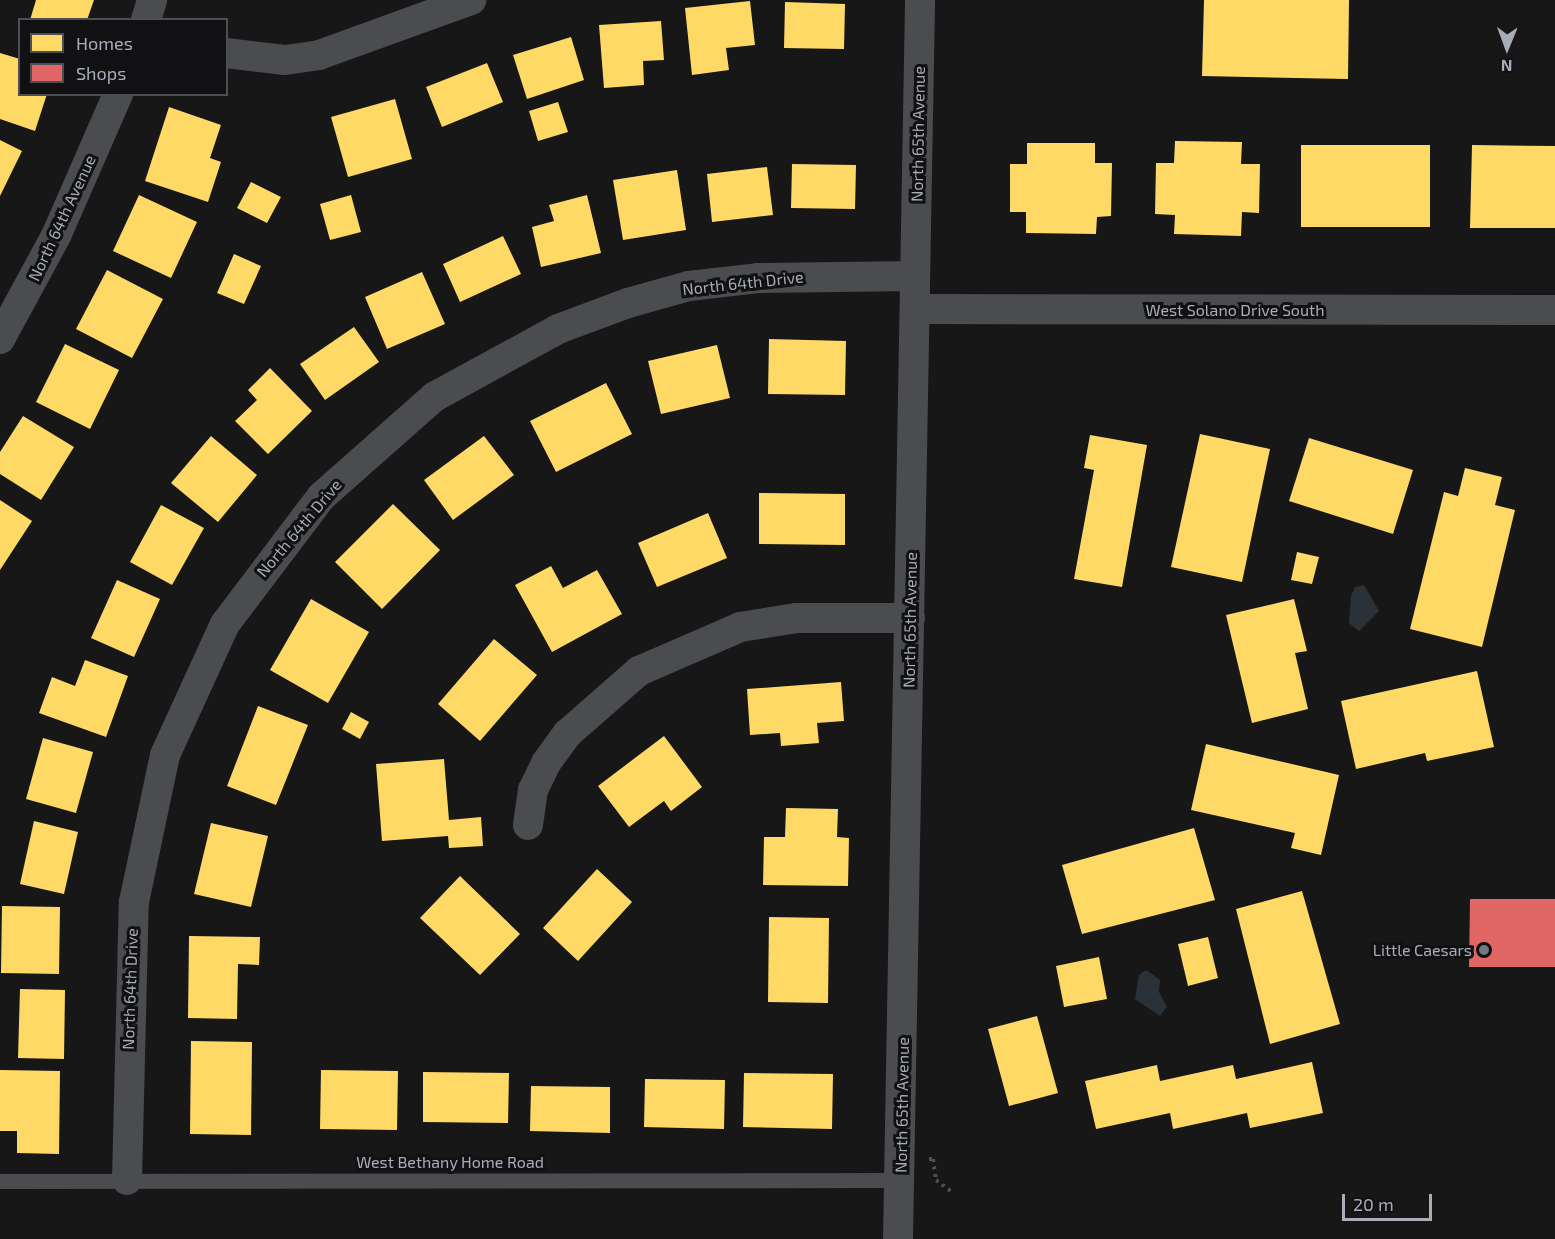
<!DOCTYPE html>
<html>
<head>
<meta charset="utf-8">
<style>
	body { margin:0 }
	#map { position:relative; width:1555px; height:1239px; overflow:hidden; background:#171717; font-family:"Exo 2",sans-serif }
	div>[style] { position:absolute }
	.water>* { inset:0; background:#2a3239 }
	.homes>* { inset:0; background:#ffd966 }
	.shops>* { inset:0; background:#e06666 }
	.path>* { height:4px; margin-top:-2px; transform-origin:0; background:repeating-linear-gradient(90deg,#4d4e52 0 3px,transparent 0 7.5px) }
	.service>* { height:15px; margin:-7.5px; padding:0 7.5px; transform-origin:7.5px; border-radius:7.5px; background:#4b4c50 }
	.minor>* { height:30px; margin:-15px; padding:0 15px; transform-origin:15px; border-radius:15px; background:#4b4c50 }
	.dots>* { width:16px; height:16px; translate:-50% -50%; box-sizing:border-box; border:3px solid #111113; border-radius:50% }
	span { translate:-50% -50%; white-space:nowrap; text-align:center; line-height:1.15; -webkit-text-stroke:6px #111113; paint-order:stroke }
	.street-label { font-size:16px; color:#a8adb8 }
	.poi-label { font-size:16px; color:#a8adb8 }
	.right { translate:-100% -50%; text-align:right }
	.legend { position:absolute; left:18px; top:18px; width:210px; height:78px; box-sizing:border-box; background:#111113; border:2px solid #4d4f55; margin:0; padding:8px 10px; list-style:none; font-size:18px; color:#a8adb8 }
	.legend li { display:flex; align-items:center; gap:12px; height:30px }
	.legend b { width:30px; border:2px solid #4d4f55 }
	.north { position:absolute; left:1477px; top:18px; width:60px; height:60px; -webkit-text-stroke:4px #111113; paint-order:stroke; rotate:181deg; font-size:16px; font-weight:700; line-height:24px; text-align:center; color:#a8adb8 }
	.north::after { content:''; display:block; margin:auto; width:21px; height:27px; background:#a8adb8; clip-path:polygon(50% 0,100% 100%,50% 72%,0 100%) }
	.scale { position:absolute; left:1342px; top:1194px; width:90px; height:27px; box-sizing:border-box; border:3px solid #a8adb8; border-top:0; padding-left:8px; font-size:18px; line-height:21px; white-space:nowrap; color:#a8adb8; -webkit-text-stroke:4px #111113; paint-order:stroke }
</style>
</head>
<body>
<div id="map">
	<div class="water">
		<div style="clip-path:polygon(1364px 585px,1379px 611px,1359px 631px,1349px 623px,1351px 596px,1355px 587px)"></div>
		<div style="clip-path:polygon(1146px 970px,1160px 980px,1159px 992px,1167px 1007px,1160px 1016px,1135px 999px,1139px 975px)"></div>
	</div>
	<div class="homes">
		<div style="clip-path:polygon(36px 0,94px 0,87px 20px,30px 20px)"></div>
		<div style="clip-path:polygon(1204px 0,1349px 0,1348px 79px,1202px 76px)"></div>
		<div style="clip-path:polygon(750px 1px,755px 45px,726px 48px,729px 70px,692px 75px,685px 8px)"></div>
		<div style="clip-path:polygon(785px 2px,845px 4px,844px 49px,784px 48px)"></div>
		<div style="clip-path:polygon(661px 21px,664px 60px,643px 61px,644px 85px,604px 88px,599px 25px)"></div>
		<div style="clip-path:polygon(571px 37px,584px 80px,527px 99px,513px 55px)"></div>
		<div style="clip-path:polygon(0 53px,20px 59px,20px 94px,47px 94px,35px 131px,0 119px)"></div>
		<div style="clip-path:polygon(487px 63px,503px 102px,442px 127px,426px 87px)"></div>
		<div style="clip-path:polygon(395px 99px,412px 159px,348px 177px,331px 117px)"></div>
		<div style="clip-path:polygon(558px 102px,568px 132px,538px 141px,529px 111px)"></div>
		<div style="clip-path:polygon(169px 107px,221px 125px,210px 158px,221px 162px,208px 202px,145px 181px)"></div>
		<div style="clip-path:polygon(0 140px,22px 151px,0 196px)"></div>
		<div style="clip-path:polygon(1175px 141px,1242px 142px,1241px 164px,1260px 164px,1259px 213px,1242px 212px,1241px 236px,1174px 234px,1175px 215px,1155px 214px,1156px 163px,1174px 163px)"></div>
		<div style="clip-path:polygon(1027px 143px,1095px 143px,1095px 163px,1112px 163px,1111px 216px,1097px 217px,1096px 234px,1026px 233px,1026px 212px,1010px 212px,1010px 164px,1027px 164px)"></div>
		<div style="clip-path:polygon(1301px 145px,1430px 145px,1430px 227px,1301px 227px)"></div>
		<div style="clip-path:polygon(1472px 145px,1555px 146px,1555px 228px,1470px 228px)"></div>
		<div style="clip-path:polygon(792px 164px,856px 165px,855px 209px,791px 208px)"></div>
		<div style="clip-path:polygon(767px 167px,773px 215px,712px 222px,707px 174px)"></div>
		<div style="clip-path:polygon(677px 170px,686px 230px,623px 240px,613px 180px)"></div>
		<div style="clip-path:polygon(251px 182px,281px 197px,267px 223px,237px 208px)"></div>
		<div style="clip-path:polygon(139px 195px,197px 222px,171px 278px,113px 251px)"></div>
		<div style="clip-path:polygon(351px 195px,361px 232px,330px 240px,320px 204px)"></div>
		<div style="clip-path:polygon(587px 195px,601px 253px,541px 267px,532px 227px,554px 221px,549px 205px)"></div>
		<div style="clip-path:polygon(503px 236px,521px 274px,460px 302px,443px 264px)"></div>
		<div style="clip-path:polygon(234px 254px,261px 266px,244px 304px,217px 293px)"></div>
		<div style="clip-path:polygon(107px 270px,163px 299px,132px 358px,76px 329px)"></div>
		<div style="clip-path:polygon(422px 272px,445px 324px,387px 349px,365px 297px)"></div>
		<div style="clip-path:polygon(354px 327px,379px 362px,325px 400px,300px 364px)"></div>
		<div style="clip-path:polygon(769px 339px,846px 341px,845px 395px,768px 394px)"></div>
		<div style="clip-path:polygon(65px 344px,119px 370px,90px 429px,36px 402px)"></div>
		<div style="clip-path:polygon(717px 345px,730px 398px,661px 414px,648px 361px)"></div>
		<div style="clip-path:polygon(270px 368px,312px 411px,268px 454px,235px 421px,257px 400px,248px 390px)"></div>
		<div style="clip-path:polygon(606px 383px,632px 434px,556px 472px,530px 421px)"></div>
		<div style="clip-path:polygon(23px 416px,74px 447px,41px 500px,0 474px,0 452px)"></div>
		<div style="clip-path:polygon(1200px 434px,1270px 449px,1242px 582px,1171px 567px)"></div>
		<div style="clip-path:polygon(1090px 435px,1147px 445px,1122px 587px,1074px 579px,1094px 470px,1084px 468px)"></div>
		<div style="clip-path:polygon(211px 436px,257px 475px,218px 522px,171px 483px)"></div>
		<div style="clip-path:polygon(484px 436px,514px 475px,453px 520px,424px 480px)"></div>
		<div style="clip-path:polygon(1309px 438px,1413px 470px,1393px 534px,1289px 501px)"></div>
		<div style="clip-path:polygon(1465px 468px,1502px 477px,1495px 505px,1515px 510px,1482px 647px,1410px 629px,1444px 492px,1458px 496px)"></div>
		<div style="clip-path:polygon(759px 493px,845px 494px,845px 545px,759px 544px)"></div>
		<div style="clip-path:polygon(0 500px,32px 521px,0 570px)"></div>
		<div style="clip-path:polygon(393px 504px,440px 550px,382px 609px,335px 562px)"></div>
		<div style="clip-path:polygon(161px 505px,204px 528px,172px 585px,130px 562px)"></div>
		<div style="clip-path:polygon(708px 513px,727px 558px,657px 587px,638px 543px)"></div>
		<div style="clip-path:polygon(1297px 552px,1319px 557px,1312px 584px,1291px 580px)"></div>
		<div style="clip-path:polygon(551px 566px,563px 588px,597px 570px,622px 614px,552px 652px,515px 585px)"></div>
		<div style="clip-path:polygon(117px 580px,160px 599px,134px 657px,91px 638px)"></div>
		<div style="clip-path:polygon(311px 599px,369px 632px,328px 703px,270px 670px)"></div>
		<div style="clip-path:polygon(1294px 599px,1307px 651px,1295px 653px,1308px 709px,1252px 723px,1226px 615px)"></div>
		<div style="clip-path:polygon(494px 639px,537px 675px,480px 741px,438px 704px)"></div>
		<div style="clip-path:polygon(85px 660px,128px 676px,106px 737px,39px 713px,52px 677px,75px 686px)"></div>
		<div style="clip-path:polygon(1477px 671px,1494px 747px,1427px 761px,1425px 753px,1356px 769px,1341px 701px)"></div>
		<div style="clip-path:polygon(841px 682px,844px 721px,817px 723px,819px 743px,781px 746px,780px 733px,750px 735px,747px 689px)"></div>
		<div style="clip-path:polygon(258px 706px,308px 725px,276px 805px,227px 786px)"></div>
		<div style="clip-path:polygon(351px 712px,369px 722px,360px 739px,342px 729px)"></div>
		<div style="clip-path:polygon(664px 736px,702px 787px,671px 811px,664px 801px,629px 827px,598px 786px)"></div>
		<div style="clip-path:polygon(43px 738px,93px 752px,76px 813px,26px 799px)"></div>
		<div style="clip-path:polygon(1206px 744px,1339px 775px,1321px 855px,1291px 848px,1295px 833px,1191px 810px)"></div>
		<div style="clip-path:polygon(444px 759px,449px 820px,481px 817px,483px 846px,449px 848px,448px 836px,382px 841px,376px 764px)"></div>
		<div style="clip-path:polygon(786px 808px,838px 809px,837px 837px,849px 838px,848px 886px,763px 885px,764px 837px,785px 837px)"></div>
		<div style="clip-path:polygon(34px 821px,78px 832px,64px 894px,20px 884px)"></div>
		<div style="clip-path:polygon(211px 823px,268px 836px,251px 907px,194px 894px)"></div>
		<div style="clip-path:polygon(1194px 828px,1215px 900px,1082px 934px,1062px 865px)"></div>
		<div style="clip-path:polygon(597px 869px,632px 902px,578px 961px,543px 928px)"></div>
		<div style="clip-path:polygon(460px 876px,520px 934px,480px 975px,420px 918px)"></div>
		<div style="clip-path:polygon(1302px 891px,1340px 1024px,1270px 1044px,1236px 909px)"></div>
		<div style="clip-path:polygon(2px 906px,60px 907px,59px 974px,1px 973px)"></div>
		<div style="clip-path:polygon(769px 917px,829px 918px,828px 1003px,768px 1002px)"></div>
		<div style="clip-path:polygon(189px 936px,260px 937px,259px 965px,238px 964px,237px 1019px,188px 1018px)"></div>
		<div style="clip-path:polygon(1208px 937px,1218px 978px,1188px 986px,1178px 944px)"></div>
		<div style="clip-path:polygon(1099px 957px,1107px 999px,1064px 1007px,1056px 966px)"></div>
		<div style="clip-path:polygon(20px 989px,65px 990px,64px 1059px,18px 1058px)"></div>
		<div style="clip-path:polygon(1037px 1016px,1058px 1093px,1009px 1106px,988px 1029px)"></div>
		<div style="clip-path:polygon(191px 1041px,252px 1042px,251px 1135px,190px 1134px)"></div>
		<div style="clip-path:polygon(1312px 1062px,1323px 1113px,1250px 1128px,1247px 1113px,1173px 1129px,1170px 1113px,1096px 1129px,1085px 1081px,1157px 1065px,1160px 1081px,1233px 1065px,1236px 1079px)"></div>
		<div style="clip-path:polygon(0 1070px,60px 1071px,59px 1154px,17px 1153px,17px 1131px,0 1131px)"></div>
		<div style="clip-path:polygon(321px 1070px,398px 1071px,397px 1130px,320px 1129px)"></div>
		<div style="clip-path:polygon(423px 1072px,509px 1073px,508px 1123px,423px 1122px)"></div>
		<div style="clip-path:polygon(744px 1073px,833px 1074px,832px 1129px,743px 1127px)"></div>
		<div style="clip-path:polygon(645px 1079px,725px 1080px,724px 1129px,644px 1127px)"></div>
		<div style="clip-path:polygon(531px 1086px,610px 1087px,610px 1133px,530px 1131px)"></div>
	</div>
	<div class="shops">
		<div style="clip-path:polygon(1470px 899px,1555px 899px,1555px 967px,1469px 967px)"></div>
	</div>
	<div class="path">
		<div style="left:929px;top:1159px;width:4px"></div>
		<div style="left:933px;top:1159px;width:21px;rotate:82deg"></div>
		<div style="left:936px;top:1180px;width:20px;rotate:37deg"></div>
	</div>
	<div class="service">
		<div style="left:0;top:1181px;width:901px;rotate:-0.06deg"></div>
	</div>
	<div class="minor">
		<div style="left:146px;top:20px;width:21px;rotate:-73deg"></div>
		<div style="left:226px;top:53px;width:59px;rotate:6.8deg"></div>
		<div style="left:285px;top:60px;width:34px;rotate:-8deg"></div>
		<div style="left:319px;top:55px;width:162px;rotate:-19.9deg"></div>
		<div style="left:915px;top:309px;width:640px;rotate:0.09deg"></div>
		<div style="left:0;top:339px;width:117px;rotate:-61.5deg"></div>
		<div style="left:56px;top:236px;width:155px;rotate:-66.4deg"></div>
		<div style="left:528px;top:825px;width:35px;rotate:-82deg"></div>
		<div style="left:533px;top:790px;width:30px;rotate:-64deg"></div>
		<div style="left:546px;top:763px;width:36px;rotate:-54deg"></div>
		<div style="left:567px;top:734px;width:96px;rotate:-41.2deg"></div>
		<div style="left:639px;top:671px;width:110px;rotate:-23.5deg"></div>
		<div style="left:740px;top:627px;width:58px;rotate:-9deg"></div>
		<div style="left:797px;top:618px;width:113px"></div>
		<div style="left:127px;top:1180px;width:278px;rotate:-88.6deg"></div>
		<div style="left:134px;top:902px;width:150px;rotate:-78.1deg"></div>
		<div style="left:165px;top:755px;width:144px;rotate:-65.4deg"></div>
		<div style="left:225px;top:624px;width:159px;rotate:-52.9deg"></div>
		<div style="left:321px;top:497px;width:151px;rotate:-41.5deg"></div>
		<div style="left:434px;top:397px;width:141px;rotate:-28.7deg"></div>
		<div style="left:558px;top:329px;width:75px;rotate:-20.4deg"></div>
		<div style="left:628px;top:303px;width:63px;rotate:-15.6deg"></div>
		<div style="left:689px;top:286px;width:69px;rotate:-6.6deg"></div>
		<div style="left:758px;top:278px;width:157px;rotate:-0.7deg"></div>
		<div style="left:898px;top:1239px;width:1239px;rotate:-88.98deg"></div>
	</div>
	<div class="dots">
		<div style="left:1484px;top:950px;background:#757880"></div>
	</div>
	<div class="street-label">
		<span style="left:918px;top:134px;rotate:-89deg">North 65th Avenue</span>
		<span style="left:62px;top:218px;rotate:-65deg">North 64th Avenue</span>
		<span style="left:743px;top:283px;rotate:-6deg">North 64th Drive</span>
		<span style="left:1235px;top:310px">West Solano Drive South</span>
		<span style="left:299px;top:528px;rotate:-50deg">North 64th Drive</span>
		<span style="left:910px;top:620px;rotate:-89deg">North 65th Avenue</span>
		<span style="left:130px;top:989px;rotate:-88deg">North 64th Drive</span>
		<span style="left:902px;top:1105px;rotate:-89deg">North 65th Avenue</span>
		<span style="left:450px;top:1162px">West Bethany Home Road</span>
	</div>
	<div class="poi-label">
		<span class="right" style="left:1472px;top:950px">Little Caesars</span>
	</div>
	<ul class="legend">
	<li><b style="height:16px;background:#ffd966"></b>Homes</li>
	<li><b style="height:16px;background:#e06666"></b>Shops</li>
	</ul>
	<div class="north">N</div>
	<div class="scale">20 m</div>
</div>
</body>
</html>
